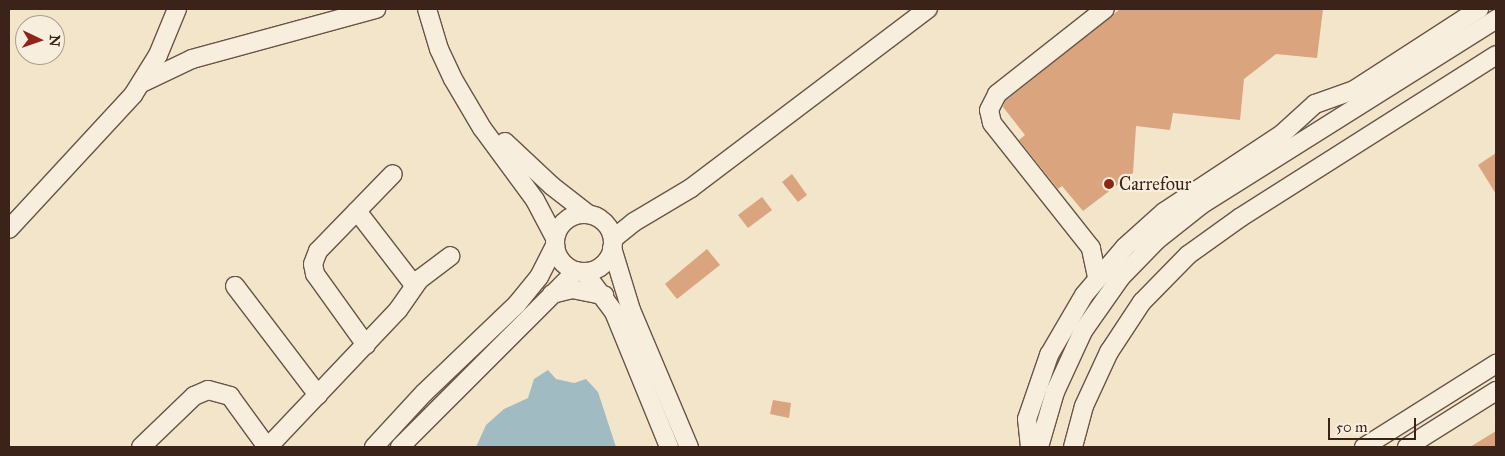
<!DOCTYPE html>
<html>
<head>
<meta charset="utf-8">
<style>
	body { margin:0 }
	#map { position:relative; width:1505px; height:456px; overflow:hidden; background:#f2e5ca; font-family:"IM FELL Great Primer",serif }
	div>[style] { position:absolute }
	.water>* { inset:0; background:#a0bcc2 }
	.building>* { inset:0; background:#d9a47e }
	.roads { filter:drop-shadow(1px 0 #695446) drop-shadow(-1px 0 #695446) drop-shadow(0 1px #695446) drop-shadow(0 -1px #695446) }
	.minor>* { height:18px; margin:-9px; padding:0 9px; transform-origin:9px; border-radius:9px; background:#f7eedd }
	.minor>.ring { margin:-9px; padding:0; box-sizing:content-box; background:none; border:18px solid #f7eedd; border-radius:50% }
	.dots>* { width:14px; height:14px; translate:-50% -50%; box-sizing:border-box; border:2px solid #f7eedd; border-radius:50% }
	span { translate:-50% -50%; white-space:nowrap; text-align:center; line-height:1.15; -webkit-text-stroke:4.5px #f7eedd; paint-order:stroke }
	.poi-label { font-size:18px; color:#3b231a }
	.left { translate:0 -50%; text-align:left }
	.frame { position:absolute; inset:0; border:10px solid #3b231a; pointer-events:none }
	.north { position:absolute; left:15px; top:15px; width:50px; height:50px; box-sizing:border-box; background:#f7eedd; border:1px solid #ac9d8f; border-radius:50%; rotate:93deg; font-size:14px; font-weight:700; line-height:20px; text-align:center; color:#3b231a }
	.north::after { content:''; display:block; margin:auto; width:18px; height:22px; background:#8f2418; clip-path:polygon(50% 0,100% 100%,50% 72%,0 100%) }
	.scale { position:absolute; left:1328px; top:418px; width:88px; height:22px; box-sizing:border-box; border:2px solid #3b231a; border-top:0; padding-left:6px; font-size:15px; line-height:18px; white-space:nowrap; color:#3b231a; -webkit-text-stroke:4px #f7eedd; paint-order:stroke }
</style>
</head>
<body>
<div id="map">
	<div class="water">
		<div style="clip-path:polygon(548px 370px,556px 379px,574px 383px,586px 379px,598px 392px,616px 447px,476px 447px,486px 425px,504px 409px,528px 398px,534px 379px)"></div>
	</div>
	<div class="building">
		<div style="clip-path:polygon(1120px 9px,1323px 9px,1317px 58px,1276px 54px,1244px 79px,1240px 120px,1173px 113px,1170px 130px,1136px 126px,1133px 173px,1083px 211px,1062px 186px,1058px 189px,1019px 140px,1025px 135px,1003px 107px,1005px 101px)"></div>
		<div style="clip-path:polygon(1496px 153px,1496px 194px,1478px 165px)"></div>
		<div style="clip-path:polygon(792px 174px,807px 195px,798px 202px,782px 182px)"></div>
		<div style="clip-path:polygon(762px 197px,772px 210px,748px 228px,738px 215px)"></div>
		<div style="clip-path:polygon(707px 249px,720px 265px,677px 299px,665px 284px)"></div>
		<div style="clip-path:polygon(773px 400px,791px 403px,789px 418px,770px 414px)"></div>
		<div style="clip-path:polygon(1496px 431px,1496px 447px,1470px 447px)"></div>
	</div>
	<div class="roads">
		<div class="minor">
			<div style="left:427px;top:9px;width:42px;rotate:73.3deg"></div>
			<div style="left:439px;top:49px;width:33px;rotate:65deg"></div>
			<div style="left:453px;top:79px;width:57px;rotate:59.4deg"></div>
			<div style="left:482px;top:128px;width:89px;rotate:53.6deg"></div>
			<div style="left:535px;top:200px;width:43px;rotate:62.2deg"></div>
			<div style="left:144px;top:82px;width:53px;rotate:-25.6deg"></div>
			<div style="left:192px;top:59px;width:191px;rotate:-15.2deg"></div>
			<div style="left:505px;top:142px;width:64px;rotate:43.1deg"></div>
			<div style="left:552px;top:186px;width:46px;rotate:37.9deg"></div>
			<div style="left:357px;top:211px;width:93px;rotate:52.4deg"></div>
			<div class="ring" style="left:555px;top:214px;width:40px;height:40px"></div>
			<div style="left:9px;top:229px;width:183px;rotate:-47.2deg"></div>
			<div style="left:133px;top:95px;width:47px;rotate:-58deg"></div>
			<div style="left:158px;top:55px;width:50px;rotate:-67.6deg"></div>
			<div style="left:613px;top:239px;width:27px;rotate:-39deg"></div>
			<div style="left:634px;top:222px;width:66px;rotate:-30.8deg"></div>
			<div style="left:691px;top:188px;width:297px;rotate:-37.1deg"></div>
			<div style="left:612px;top:248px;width:65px;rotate:73deg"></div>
			<div style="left:631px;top:310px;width:149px;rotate:67.1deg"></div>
			<div style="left:584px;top:272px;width:50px;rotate:53.1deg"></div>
			<div style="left:614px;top:312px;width:146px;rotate:67.8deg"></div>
			<div style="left:1097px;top:277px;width:30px;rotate:-102deg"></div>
			<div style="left:1091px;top:248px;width:159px;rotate:-128.4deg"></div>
			<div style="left:992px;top:123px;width:13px;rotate:-103deg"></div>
			<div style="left:989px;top:110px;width:18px;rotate:-63deg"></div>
			<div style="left:997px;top:94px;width:137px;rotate:-38.2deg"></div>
			<div style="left:235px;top:286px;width:137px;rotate:52.7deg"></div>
			<div style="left:552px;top:294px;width:21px;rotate:-14deg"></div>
			<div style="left:572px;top:289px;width:33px;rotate:11deg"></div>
			<div style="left:366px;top:345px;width:87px;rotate:-125.7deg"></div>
			<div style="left:315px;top:274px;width:10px;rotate:-101deg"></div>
			<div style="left:313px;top:264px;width:14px;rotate:-69deg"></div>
			<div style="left:318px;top:251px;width:107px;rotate:-45.8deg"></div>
			<div style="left:141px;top:447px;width:74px;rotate:-43.9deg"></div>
			<div style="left:194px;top:396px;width:15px;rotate:-23deg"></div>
			<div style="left:208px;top:390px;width:23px;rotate:15deg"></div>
			<div style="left:230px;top:396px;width:63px;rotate:54deg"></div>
			<div style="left:268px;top:447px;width:189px;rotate:-46.5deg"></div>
			<div style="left:398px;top:310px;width:38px;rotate:-55deg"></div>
			<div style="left:420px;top:279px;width:38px;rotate:-37deg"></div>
			<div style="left:374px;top:447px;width:74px;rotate:-47.2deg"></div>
			<div style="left:424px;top:393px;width:129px;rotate:-43.7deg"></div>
			<div style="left:517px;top:304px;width:35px;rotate:-51deg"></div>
			<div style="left:539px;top:277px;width:36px;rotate:-63deg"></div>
			<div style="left:400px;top:447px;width:249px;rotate:-45deg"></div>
			<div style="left:1030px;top:447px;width:28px;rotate:-96deg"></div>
			<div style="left:1027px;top:419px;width:68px;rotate:-71deg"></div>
			<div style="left:1049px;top:355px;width:69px;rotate:-59.7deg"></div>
			<div style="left:1084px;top:295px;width:63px;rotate:-49.5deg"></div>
			<div style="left:1125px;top:247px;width:52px;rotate:-41.9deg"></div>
			<div style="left:1164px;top:212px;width:141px;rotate:-33.5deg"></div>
			<div style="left:1282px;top:134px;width:45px;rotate:-42.3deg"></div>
			<div style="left:1315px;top:104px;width:41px;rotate:-19.7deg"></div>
			<div style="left:1354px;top:90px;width:149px;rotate:-32.9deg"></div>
			<div style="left:1039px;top:447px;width:57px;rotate:-73.8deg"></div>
			<div style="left:1055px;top:392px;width:67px;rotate:-65.3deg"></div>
			<div style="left:1083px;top:331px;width:66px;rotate:-54.9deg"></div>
			<div style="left:1121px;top:277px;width:52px;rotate:-45.8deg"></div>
			<div style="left:1157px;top:240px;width:56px;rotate:-38.5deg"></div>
			<div style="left:1201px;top:205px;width:349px;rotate:-32.2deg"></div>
			<div style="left:1073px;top:447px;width:42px;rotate:-75deg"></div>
			<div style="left:1084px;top:406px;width:60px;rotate:-65.2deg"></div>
			<div style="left:1109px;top:352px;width:60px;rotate:-56.6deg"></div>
			<div style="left:1142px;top:302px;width:66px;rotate:-45.6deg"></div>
			<div style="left:1188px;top:255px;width:65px;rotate:-35.6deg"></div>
			<div style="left:1241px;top:217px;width:302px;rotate:-32.4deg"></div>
			<div style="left:1364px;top:447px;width:156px;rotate:-32.2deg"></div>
			<div style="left:1407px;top:447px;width:105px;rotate:-32.2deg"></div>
		</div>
	</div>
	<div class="dots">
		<div style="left:1109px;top:184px;background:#8f2418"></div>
	</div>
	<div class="poi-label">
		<span class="left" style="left:1119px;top:184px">Carrefour</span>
	</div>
	<div class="frame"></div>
	<div class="north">N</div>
	<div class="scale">50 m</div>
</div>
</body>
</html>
